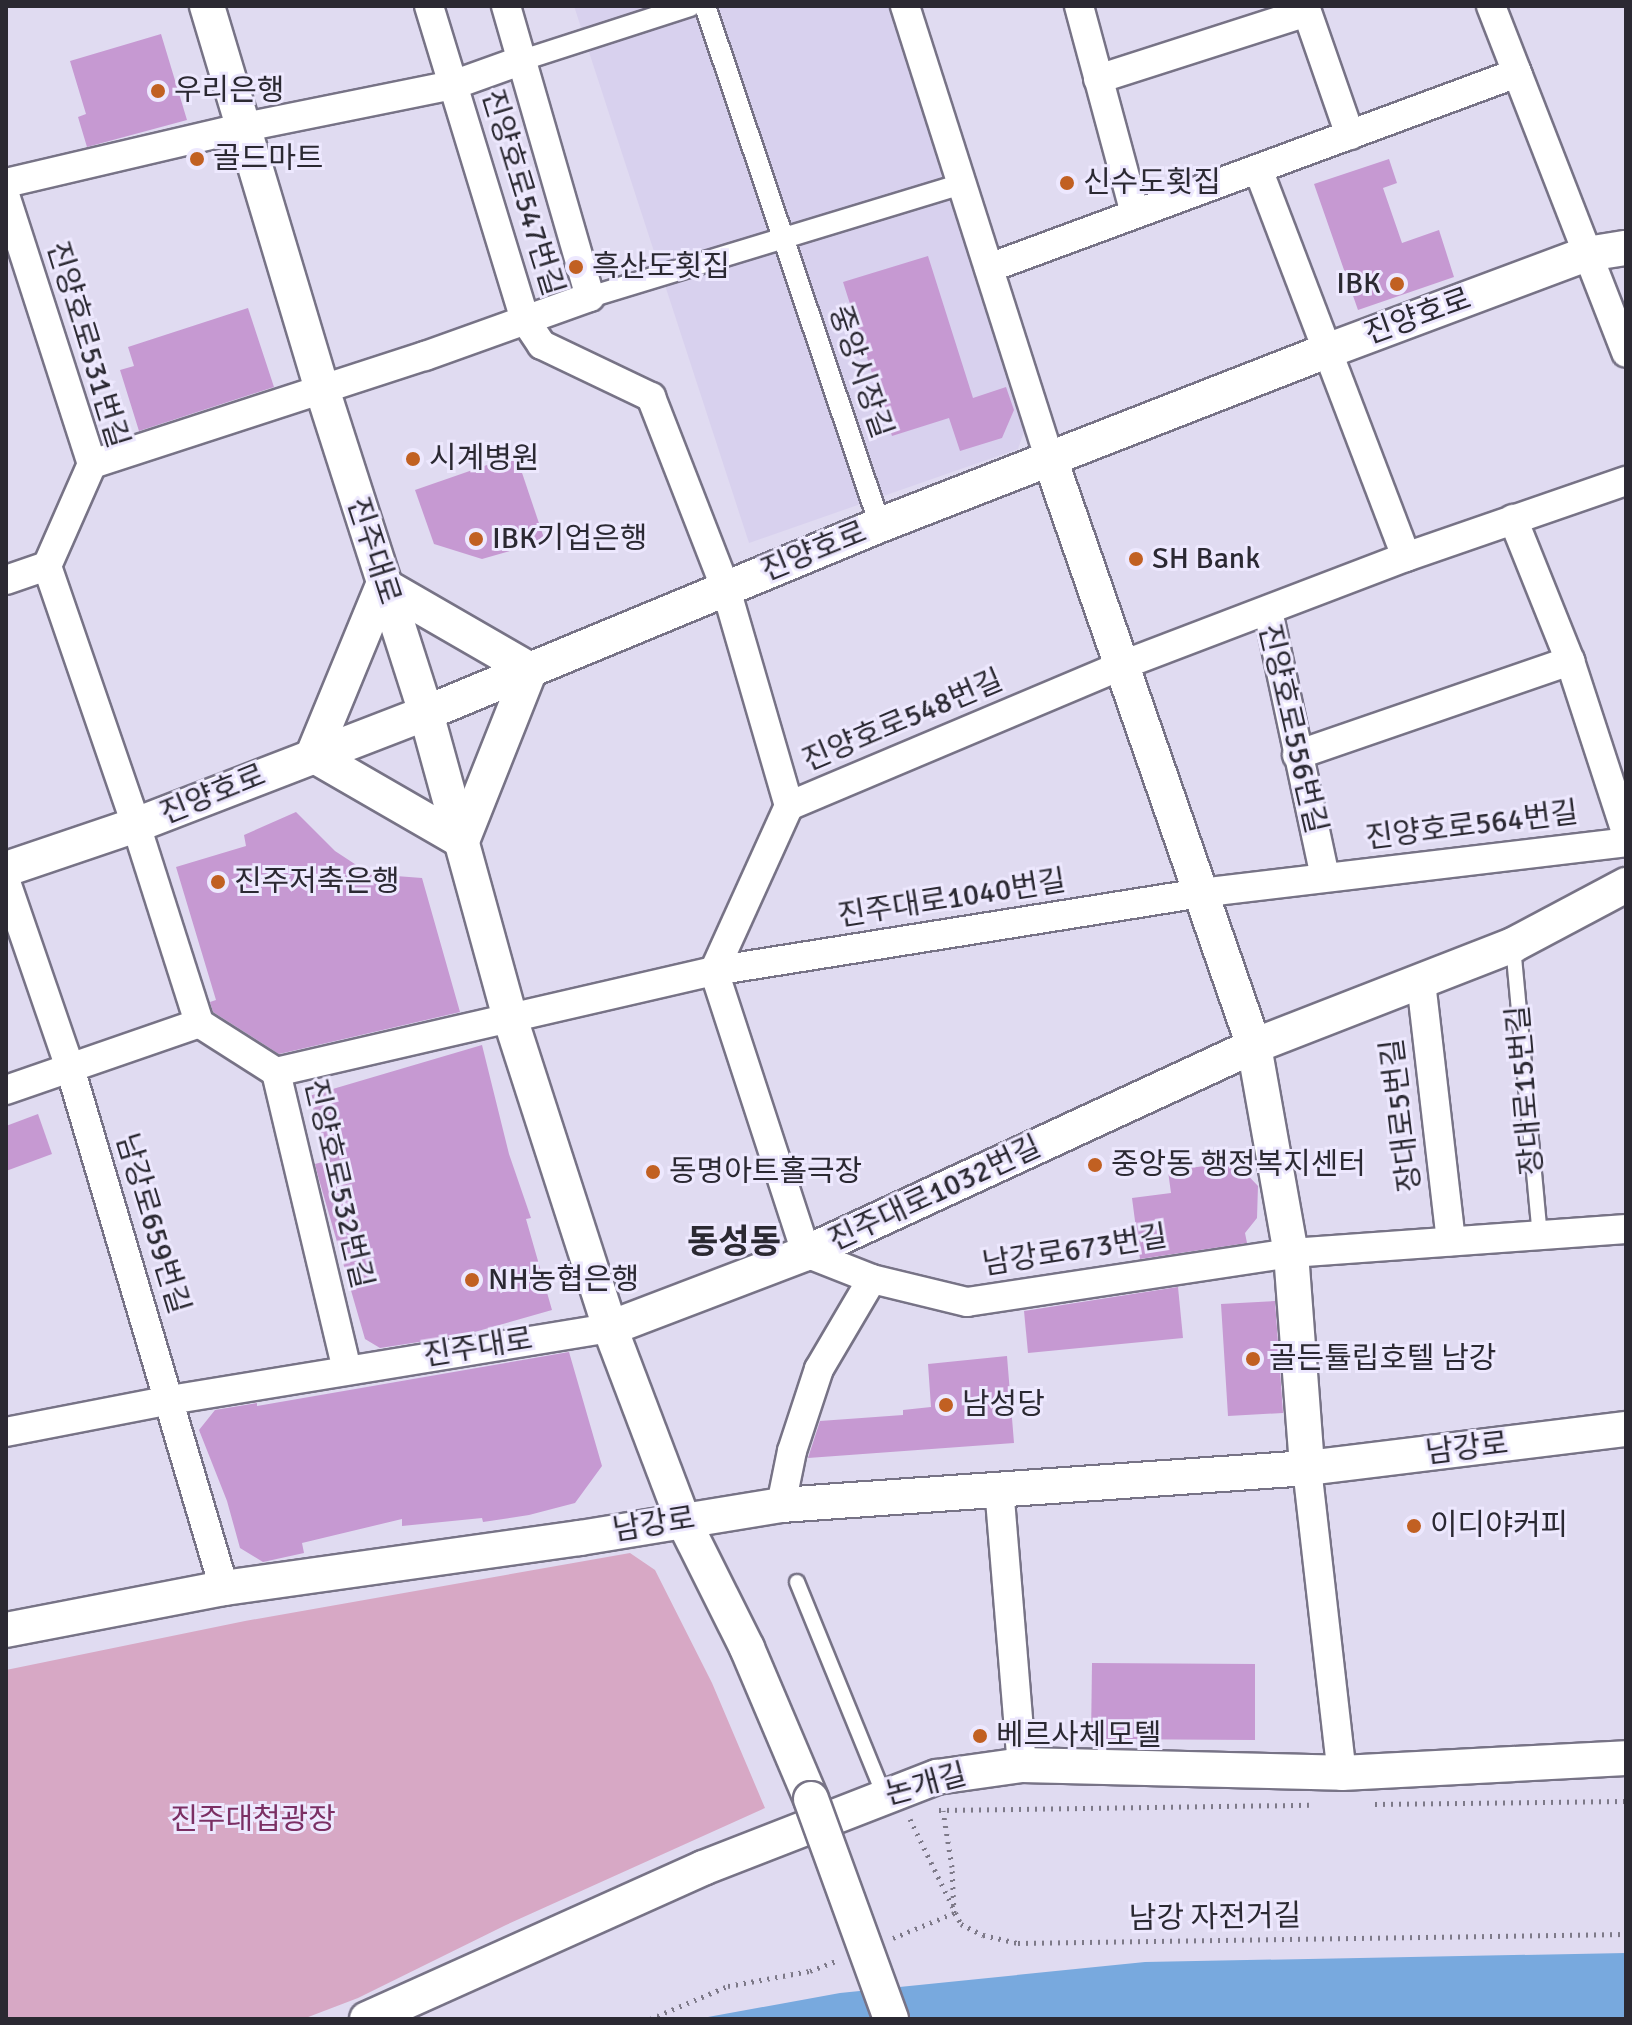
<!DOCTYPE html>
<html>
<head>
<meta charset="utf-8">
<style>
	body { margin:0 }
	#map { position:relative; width:1632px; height:2025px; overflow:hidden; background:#e0dbf1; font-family:Signika,"Noto Sans KR",sans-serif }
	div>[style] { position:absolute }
	.built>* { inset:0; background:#d8d1ee }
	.green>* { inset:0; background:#d7a8c5 }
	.water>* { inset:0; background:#78a9de }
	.building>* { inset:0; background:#c699d2 }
	.path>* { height:5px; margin-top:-2.5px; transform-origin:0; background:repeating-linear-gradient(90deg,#7d7988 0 2px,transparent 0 8px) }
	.roads { filter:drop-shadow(2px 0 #777386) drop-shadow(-2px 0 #777386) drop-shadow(0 2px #777386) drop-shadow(0 -2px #777386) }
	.service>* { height:14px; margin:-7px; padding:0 7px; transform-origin:7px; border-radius:7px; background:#fff }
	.pedestrian>* { height:20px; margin:-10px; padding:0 10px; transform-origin:10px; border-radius:10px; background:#fff }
	.minor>* { height:28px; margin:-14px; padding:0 14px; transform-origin:14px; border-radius:14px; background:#fff }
	.tertiary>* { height:34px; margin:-17px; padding:0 17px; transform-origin:17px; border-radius:17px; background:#fff }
	.bridges { filter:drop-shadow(2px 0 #777386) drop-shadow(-2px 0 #777386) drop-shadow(0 2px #777386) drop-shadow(0 -2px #777386) }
	.tertiary-bridge>* { height:34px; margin:-17px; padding:0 17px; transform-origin:17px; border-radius:17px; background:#fff }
	.dots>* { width:22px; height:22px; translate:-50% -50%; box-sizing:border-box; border:4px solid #ede8fe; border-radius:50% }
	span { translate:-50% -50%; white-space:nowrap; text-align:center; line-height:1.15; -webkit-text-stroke:6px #ede8fe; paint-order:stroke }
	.poi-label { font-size:30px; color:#2b2932 }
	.left { translate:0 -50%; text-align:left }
	.right { translate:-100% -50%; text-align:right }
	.street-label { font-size:30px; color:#2b2932 }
	.park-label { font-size:30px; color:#7b2f64 }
	.quarter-label { font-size:34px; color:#2b2932; font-weight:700 }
	.frame { position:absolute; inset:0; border:8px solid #2b2932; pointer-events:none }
</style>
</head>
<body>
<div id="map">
	<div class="built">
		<div style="clip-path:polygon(574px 6px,904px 6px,1030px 414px,1018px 449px,749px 543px)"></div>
	</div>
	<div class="green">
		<div style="clip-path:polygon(630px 1553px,655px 1570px,712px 1683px,765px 1808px,506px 1925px,358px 1998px,303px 2019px,6px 2019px,6px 1670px,245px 1621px)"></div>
	</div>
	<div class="water">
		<div style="clip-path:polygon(1626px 1953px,1626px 2019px,697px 2019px,840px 1993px,1145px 1962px)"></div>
	</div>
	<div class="building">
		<div style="clip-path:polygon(161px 34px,187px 120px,87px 147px,78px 117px,86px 114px,70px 61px)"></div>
		<div style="clip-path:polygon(1389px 159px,1397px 183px,1383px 188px,1402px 243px,1439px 230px,1454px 277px,1358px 310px,1314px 184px)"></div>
		<div style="clip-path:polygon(928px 256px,973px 398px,1006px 387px,1014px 410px,1002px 438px,960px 451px,949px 418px,892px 436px,843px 282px)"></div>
		<div style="clip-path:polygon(248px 308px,274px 387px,139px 431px,120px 370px,134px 366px,128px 347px)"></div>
		<div style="clip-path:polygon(516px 455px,545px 541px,482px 559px,434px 544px,415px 490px)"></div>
		<div style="clip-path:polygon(296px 812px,335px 851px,370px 874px,422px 878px,460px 1012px,279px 1054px,213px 1012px,210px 1002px,216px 1000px,176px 867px,246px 846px,244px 835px)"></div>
		<div style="clip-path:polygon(482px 1045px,509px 1154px,531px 1218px,526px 1219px,552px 1310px,464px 1335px,380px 1348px,365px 1339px,318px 1176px,315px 1164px,330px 1160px,309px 1096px)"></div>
		<div style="clip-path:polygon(38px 1114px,52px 1154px,6px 1171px,6px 1126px)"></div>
		<div style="clip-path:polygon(1226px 1163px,1238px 1165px,1258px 1186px,1257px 1218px,1245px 1233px,1247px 1243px,1140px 1259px,1132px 1198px,1171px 1193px,1168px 1171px)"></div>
		<div style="clip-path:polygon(1178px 1287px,1183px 1338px,1028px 1353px,1024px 1311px)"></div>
		<div style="clip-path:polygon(1275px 1301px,1283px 1413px,1228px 1416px,1221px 1304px)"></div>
		<div style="clip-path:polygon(569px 1352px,602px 1466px,575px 1503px,529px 1515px,483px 1522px,482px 1518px,402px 1526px,402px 1519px,302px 1543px,304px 1553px,263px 1562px,240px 1548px,227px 1501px,199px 1430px,215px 1410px,257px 1403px,257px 1406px)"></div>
		<div style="clip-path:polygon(1007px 1356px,1014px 1443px,808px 1458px,820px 1421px,903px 1415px,903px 1410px,931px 1407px,928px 1364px)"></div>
		<div style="clip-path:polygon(1092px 1663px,1255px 1664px,1255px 1740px,1091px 1739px)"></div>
	</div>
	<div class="path">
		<div style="left:1375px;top:1804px;width:251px;rotate:-0.7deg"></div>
		<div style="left:939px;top:1810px;width:370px;rotate:-0.8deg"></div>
		<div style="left:910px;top:1819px;width:117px;rotate:64.1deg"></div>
		<div style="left:961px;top:1924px;width:25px;rotate:27deg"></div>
		<div style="left:983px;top:1935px;width:36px;rotate:13deg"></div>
		<div style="left:1018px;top:1943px;width:608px;rotate:-0.85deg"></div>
		<div style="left:893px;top:1938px;width:66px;rotate:-22.3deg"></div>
		<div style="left:954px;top:1913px;width:46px;rotate:-92.5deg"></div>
		<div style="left:952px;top:1867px;width:57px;rotate:-99.1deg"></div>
		<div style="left:650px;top:2019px;width:85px;rotate:-22.9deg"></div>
		<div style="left:728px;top:1986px;width:83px;rotate:-10.4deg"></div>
		<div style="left:810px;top:1971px;width:31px;rotate:-21deg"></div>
	</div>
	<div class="roads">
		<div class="service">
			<div style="left:1513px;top:946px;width:290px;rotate:84.7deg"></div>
			<div style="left:797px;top:1582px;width:230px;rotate:67.8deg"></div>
		</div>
		<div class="pedestrian">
			<div style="left:705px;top:6px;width:548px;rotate:71.37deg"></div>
			<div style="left:523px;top:60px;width:176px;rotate:-17.9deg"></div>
			<div style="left:590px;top:297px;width:388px;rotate:-16.9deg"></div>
		</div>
		<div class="minor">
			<div style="left:429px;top:6px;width:328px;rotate:73deg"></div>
			<div style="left:525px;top:320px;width:30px;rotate:56deg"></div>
			<div style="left:542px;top:345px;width:121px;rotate:25.5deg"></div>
			<div style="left:651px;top:397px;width:206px;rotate:68.7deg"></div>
			<div style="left:726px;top:589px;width:226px;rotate:73.8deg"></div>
			<div style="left:905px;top:6px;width:476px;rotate:72.3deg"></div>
			<div style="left:1079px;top:6px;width:215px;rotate:74.9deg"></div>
			<div style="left:1305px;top:6px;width:137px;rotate:70.8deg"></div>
			<div style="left:1491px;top:6px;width:372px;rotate:68.7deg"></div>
			<div style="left:1098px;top:79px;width:219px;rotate:-17.8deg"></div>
			<div style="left:1258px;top:169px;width:415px;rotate:69.1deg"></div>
			<div style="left:6px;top:183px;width:245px;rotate:-13.2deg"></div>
			<div style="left:245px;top:127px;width:212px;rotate:-11.4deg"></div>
			<div style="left:453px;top:85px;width:74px;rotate:-19.7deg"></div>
			<div style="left:6px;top:198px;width:280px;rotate:72.1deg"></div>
			<div style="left:92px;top:464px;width:111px;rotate:113.8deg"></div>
			<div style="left:47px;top:566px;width:274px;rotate:71deg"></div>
			<div style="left:136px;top:825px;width:208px;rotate:72.3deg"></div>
			<div style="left:199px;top:1023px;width:91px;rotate:32.5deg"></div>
			<div style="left:276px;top:1072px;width:305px;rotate:76.6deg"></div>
			<div style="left:989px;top:268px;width:563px;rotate:-20.27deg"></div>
			<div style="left:92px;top:464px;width:350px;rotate:-18deg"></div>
			<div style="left:425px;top:356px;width:175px;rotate:-19.7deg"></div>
			<div style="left:590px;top:297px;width:303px;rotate:-106.1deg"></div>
			<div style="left:1513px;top:519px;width:153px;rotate:68.1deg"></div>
			<div style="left:1570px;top:661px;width:180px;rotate:71.9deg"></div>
			<div style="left:6px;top:580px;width:43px;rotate:-18.9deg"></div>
			<div style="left:1268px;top:611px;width:272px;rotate:77.9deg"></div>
			<div style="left:1297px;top:755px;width:289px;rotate:-19deg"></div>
			<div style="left:789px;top:806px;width:359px;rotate:-22.9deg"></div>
			<div style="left:1120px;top:666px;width:306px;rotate:-20.9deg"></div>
			<div style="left:1406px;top:557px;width:233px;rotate:-19.1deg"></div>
			<div style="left:6px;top:882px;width:197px;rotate:71deg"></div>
			<div style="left:70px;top:1068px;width:542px;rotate:73.5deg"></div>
			<div style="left:714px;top:971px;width:297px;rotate:71.9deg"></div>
			<div style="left:806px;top:1253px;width:71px;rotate:21.5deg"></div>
			<div style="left:872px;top:1279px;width:98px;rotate:13.6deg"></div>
			<div style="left:967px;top:1302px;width:328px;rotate:-8.6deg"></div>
			<div style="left:1291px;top:1253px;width:336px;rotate:-4.1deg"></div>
			<div style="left:714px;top:971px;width:181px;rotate:-65.6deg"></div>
			<div style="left:1421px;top:982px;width:261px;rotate:83.4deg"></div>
			<div style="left:276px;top:1072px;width:449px;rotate:-13deg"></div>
			<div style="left:714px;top:971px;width:492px;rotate:-9.1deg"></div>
			<div style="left:1200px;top:893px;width:429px;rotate:-6.8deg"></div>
			<div style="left:6px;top:1090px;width:204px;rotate:-19.1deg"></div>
			<div style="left:6px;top:1432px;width:167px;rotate:-11deg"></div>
			<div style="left:170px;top:1400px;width:446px;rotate:-9.3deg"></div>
			<div style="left:1307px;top:1468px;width:307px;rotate:83.5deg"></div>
			<div style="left:999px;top:1487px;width:279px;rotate:85.3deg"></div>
			<div style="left:781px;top:1505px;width:55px;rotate:-78.5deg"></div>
			<div style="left:792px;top:1451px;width:86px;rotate:-71.8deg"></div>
			<div style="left:819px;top:1369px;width:104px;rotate:-59.5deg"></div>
		</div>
		<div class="tertiary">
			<div style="left:207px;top:6px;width:400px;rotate:73.3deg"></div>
			<div style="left:322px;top:389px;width:340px;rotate:72.2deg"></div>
			<div style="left:426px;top:713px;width:316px;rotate:74.6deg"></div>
			<div style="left:510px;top:1018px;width:326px;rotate:72.1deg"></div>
			<div style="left:610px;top:1328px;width:205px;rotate:69.2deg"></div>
			<div style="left:683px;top:1520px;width:143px;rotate:63.4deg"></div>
			<div style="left:747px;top:1648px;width:164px;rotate:67deg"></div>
			<div style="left:1050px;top:459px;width:621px;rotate:70.84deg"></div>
			<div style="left:1254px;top:1046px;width:210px;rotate:79.9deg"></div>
			<div style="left:1291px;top:1253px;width:216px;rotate:85.7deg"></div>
			<div style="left:383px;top:585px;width:170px;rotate:30deg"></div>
			<div style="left:530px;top:670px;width:184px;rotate:111.7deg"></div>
			<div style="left:462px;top:841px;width:172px;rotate:-150deg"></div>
			<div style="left:313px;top:755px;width:184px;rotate:-67.6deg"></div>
			<div style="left:6px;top:869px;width:137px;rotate:-18.7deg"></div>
			<div style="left:136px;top:825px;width:311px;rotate:-21.1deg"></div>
			<div style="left:426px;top:713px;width:491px;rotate:-22.5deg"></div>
			<div style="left:880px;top:525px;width:480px;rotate:-21.3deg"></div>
			<div style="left:1327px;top:351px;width:278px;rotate:-20.5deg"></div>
			<div style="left:1587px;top:254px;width:39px;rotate:-9deg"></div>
			<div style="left:610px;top:1328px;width:210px;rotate:-20.9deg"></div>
			<div style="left:806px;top:1253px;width:494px;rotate:-24.8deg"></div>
			<div style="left:1254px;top:1046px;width:278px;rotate:-21.3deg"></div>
			<div style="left:1513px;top:945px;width:128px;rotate:-28deg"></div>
			<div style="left:6px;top:1630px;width:222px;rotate:-10.9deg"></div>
			<div style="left:224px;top:1588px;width:359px;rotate:-8deg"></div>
			<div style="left:580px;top:1538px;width:204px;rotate:-9.3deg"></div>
			<div style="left:781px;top:1505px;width:527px;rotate:-4.02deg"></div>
			<div style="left:1307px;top:1468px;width:321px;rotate:-7deg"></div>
			<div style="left:367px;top:2019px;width:368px;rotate:-24.2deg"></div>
			<div style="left:703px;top:1868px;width:251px;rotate:-21.3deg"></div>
			<div style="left:937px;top:1777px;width:86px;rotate:-8deg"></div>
			<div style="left:1022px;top:1765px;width:320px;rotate:1.4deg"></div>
			<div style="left:1342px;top:1773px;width:284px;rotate:-3deg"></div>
		</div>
	</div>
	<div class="bridges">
		<div class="tertiary-bridge">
			<div style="left:811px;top:1799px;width:234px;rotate:70deg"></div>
		</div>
	</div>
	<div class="dots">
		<div style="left:158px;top:91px;background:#c16022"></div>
		<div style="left:197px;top:159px;background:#c16022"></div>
		<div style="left:1067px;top:183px;background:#c16022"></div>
		<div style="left:576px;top:267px;background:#c16022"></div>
		<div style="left:1397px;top:284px;background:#c16022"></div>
		<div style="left:413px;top:459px;background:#c16022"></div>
		<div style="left:476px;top:539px;background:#c16022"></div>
		<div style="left:1136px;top:559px;background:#c16022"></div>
		<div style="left:218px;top:882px;background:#c16022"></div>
		<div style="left:1095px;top:1165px;background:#c16022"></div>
		<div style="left:653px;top:1172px;background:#c16022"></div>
		<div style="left:472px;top:1280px;background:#c16022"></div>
		<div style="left:1253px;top:1359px;background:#c16022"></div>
		<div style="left:946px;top:1405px;background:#c16022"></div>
		<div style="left:1414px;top:1526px;background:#c16022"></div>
		<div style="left:980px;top:1736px;background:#c16022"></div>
	</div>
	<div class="poi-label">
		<span class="left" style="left:174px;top:91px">우리은행</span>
		<span class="left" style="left:213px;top:159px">골드마트</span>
		<span class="left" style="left:1083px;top:183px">신수도횟집</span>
		<span class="left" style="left:592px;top:267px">흑산도횟집</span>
		<span class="right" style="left:1381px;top:284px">IBK</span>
		<span class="left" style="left:429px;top:459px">시계병원</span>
		<span class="left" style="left:492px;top:539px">IBK기업은행</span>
		<span class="left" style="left:1152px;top:559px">SH Bank</span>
		<span class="left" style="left:234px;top:882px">진주저축은행</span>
		<span class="left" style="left:1111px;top:1165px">중앙동 행정복지센터</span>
		<span class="left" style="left:669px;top:1172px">동명아트홀극장</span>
		<span class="left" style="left:488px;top:1280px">NH농협은행</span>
		<span class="left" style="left:1269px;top:1359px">골든튤립호텔 남강</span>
		<span class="left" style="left:962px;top:1405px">남성당</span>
		<span class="left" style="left:1430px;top:1526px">이디야커피</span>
		<span class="left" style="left:996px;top:1736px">베르사체모텔</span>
	</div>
	<div class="street-label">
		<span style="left:522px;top:193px;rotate:73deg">진양호로547번길</span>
		<span style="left:1418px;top:317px;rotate:-20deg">진양호로</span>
		<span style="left:87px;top:345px;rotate:73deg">진양호로531번길</span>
		<span style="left:860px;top:372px;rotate:71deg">중앙시장길</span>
		<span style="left:373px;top:551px;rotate:72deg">진주대로</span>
		<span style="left:814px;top:552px;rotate:-22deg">진양호로</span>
		<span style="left:903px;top:721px;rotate:-23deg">진양호로548번길</span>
		<span style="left:1292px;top:729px;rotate:77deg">진양호로556번길</span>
		<span style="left:213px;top:795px;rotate:-22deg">진양호로</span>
		<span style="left:1472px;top:826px;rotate:-7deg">진양호로564번길</span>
		<span style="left:952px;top:899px;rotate:-9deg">진주대로1040번길</span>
		<span style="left:1526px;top:1090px;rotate:-95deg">장대로15번길</span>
		<span style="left:1402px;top:1115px;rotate:-97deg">장대로5번길</span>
		<span style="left:338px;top:1184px;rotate:77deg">진양호로532번길</span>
		<span style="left:935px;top:1194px;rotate:-25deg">진주대로1032번길</span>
		<span style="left:152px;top:1224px;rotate:73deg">남강로659번길</span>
		<span style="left:1075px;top:1251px;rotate:-9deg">남강로673번길</span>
		<span style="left:478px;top:1348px;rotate:-9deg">진주대로</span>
		<span style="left:1467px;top:1449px;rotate:-7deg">남강로</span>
		<span style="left:654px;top:1525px;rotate:-9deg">남강로</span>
		<span style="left:926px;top:1785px;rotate:-15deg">논개길</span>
		<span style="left:1215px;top:1918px;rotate:-1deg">남강 자전거길</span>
	</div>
	<div class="park-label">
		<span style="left:253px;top:1820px">진주대첩광장</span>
	</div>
	<div class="quarter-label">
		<span style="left:734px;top:1243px">동성동</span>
	</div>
	<div class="frame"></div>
</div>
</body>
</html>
